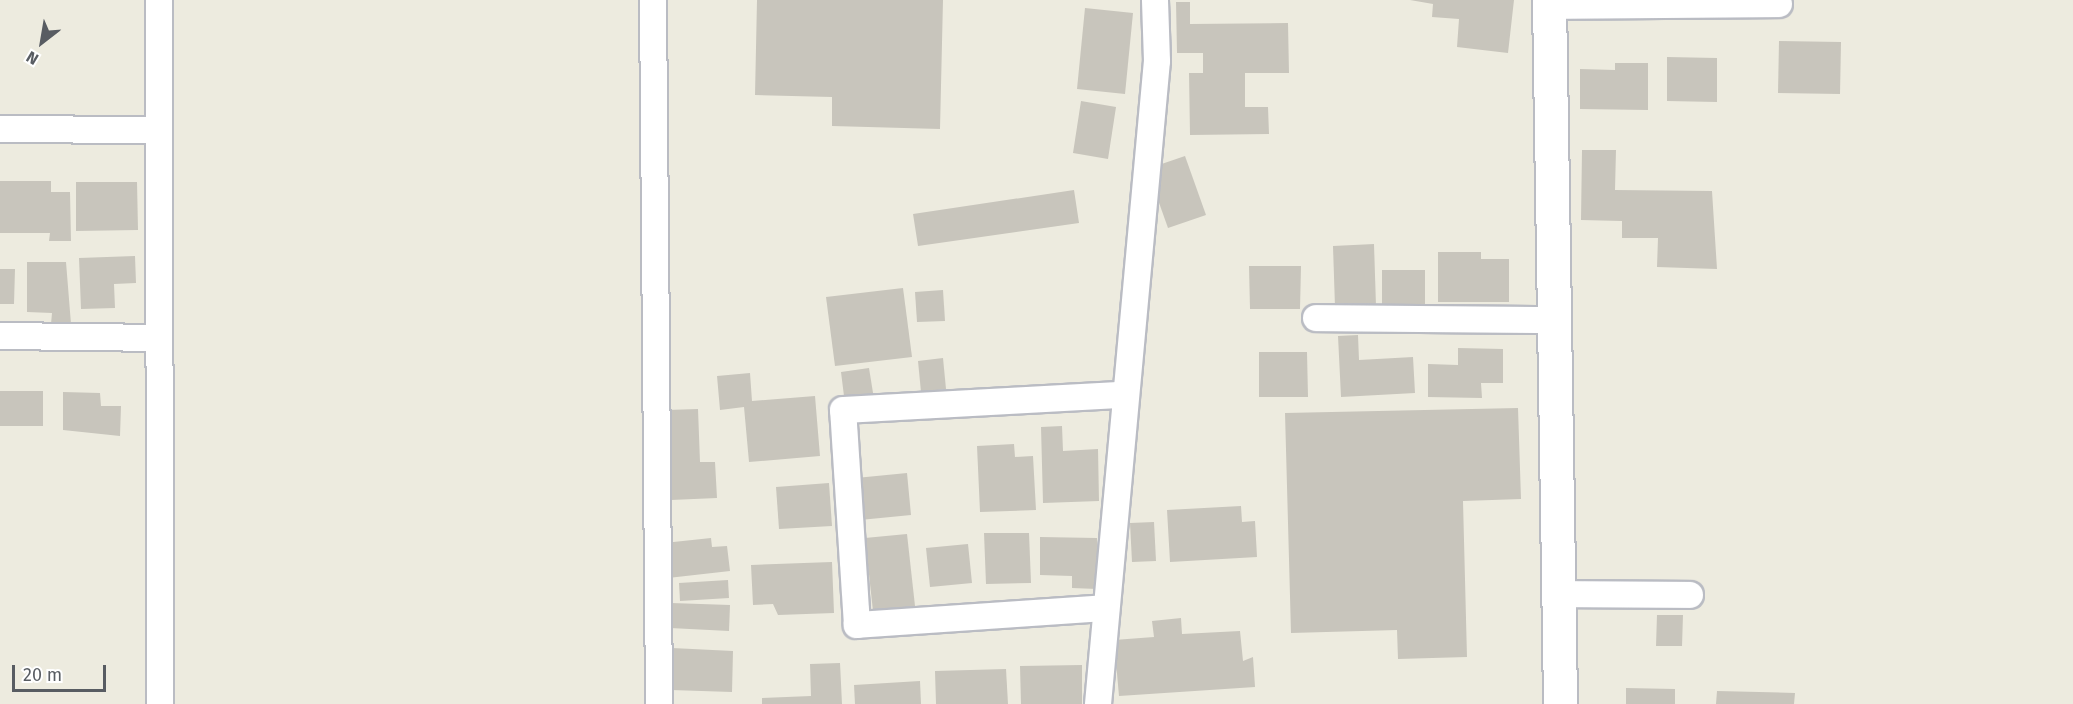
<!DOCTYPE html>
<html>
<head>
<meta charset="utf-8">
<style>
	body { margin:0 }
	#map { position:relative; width:2073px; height:704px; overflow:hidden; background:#edebdf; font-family:"Fira Sans",sans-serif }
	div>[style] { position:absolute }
	.building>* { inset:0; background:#c8c5bc }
	.roads { filter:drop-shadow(2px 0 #babcc3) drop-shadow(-2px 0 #babcc3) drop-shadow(0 2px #babcc3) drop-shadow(0 -2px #babcc3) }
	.street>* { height:26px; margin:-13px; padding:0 13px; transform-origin:13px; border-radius:13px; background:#fff }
	.secondary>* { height:33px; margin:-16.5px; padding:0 16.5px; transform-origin:16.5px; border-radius:16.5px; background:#fff }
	span { translate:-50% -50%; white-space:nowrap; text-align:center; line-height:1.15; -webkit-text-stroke:4.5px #fff; paint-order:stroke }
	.north { position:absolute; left:12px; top:12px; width:60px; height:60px; -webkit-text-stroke:4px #fff; paint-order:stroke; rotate:211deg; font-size:16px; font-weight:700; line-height:24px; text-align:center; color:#585c62 }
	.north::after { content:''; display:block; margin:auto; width:21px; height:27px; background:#585c62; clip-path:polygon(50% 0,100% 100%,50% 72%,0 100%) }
	.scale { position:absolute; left:12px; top:665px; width:94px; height:27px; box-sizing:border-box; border:3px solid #585c62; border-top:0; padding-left:8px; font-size:18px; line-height:21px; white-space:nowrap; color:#585c62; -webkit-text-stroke:4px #fff; paint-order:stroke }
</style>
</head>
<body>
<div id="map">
	<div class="building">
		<div style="clip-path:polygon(757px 0,943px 0,940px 129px,832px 126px,832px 97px,755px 95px)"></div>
		<div style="clip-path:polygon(1410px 0,1514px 0,1508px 53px,1457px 47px,1459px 19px,1432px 17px,1433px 4px)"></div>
		<div style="clip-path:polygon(1176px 2px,1190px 2px,1190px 24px,1288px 23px,1289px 73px,1245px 73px,1245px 107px,1268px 107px,1269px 134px,1190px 135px,1189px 73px,1203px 73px,1203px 53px,1177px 53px)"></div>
		<div style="clip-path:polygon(1085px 8px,1133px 13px,1125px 94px,1077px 89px)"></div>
		<div style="clip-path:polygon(1779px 41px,1841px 42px,1840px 94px,1778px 93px)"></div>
		<div style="clip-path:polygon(1667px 57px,1717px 58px,1717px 102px,1667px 101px)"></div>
		<div style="clip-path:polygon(1615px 63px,1648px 63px,1648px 110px,1580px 109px,1580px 69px,1615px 70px)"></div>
		<div style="clip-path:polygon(1081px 101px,1116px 107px,1108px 159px,1073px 153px)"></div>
		<div style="clip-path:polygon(1582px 150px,1616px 150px,1615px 190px,1712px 191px,1717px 269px,1657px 267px,1658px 238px,1622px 238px,1622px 221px,1581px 220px)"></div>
		<div style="clip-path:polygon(1185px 156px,1206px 215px,1168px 228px,1147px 169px)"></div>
		<div style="clip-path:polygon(0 181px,51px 181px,51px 192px,70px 192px,71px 241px,49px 241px,50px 233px,0 233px)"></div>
		<div style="clip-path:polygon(76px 182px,137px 182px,138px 230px,76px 231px)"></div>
		<div style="clip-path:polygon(1074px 190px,1079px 223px,918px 246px,913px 214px)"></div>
		<div style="clip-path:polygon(1374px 244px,1376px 306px,1335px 307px,1333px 246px)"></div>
		<div style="clip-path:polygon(1438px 252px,1481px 252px,1481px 259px,1509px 259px,1509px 302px,1438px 302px)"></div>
		<div style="clip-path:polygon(135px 256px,136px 283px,114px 284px,115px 308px,81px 309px,79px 258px)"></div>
		<div style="clip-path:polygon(27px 262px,66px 262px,71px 324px,51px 324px,52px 313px,27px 312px)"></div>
		<div style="clip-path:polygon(1249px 266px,1301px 266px,1300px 309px,1250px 309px)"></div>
		<div style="clip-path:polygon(0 269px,15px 269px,14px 304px,0 304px)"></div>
		<div style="clip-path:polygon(1382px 270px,1425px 270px,1425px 310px,1382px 310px)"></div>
		<div style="clip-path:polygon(903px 288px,912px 357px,835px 366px,826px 297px)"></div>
		<div style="clip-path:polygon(943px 290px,945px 321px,917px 322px,915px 292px)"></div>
		<div style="clip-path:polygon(1358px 335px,1359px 360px,1413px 357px,1415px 393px,1341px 397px,1338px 336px)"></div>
		<div style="clip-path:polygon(1458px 348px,1503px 349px,1503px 383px,1481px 383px,1482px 398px,1428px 397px,1428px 364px,1458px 365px)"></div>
		<div style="clip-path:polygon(1259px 352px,1307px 352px,1308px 397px,1259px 397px)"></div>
		<div style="clip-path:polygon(943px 358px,946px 389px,921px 392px,918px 361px)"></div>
		<div style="clip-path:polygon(869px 368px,874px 399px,845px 404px,841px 372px)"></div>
		<div style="clip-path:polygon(750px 373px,752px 401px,815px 396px,820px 456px,749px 462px,744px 407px,720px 410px,717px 376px)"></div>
		<div style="clip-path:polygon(0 391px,43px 391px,43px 426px,0 426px)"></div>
		<div style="clip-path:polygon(63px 392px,100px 393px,101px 406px,121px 406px,120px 436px,63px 430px)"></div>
		<div style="clip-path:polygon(1518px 408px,1521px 499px,1463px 501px,1467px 657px,1398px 659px,1397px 630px,1291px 633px,1285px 413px)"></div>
		<div style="clip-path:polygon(698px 409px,700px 462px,715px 462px,717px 498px,671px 500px,667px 410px)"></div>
		<div style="clip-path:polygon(1062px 426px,1063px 451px,1098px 449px,1099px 501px,1043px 503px,1041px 427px)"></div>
		<div style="clip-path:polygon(1014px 444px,1015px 457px,1033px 456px,1036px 510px,980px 512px,977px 446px)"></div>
		<div style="clip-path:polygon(907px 473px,911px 515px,860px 520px,856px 478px)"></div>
		<div style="clip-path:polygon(829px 483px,832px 526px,779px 529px,776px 487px)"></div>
		<div style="clip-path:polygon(1241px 506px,1242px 522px,1255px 521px,1257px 557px,1170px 562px,1167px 510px)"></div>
		<div style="clip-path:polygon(1154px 522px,1156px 561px,1132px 562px,1130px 523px)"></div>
		<div style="clip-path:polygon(984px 533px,1029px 533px,1031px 583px,986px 584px)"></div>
		<div style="clip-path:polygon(907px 534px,915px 606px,873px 611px,865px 538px)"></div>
		<div style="clip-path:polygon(1040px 537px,1097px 538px,1097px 589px,1072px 588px,1072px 576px,1040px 575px)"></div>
		<div style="clip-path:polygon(711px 538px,712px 547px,727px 546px,730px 571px,668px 578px,664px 543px)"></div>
		<div style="clip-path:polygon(968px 544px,972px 583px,930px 587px,926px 548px)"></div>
		<div style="clip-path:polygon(832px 562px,834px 613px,778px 615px,773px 604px,753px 605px,751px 565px)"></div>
		<div style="clip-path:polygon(728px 580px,729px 598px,680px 601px,679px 583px)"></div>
		<div style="clip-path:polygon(671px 603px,730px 605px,729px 631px,670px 628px)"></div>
		<div style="clip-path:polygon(1657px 615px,1683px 615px,1682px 646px,1656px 646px)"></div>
		<div style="clip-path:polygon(1181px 618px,1182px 634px,1240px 631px,1243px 661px,1253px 657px,1255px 687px,1119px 696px,1114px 640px,1154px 637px,1152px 621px)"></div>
		<div style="clip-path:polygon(672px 648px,733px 651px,732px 692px,671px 690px)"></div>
		<div style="clip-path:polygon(840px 663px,842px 704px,762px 704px,762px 698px,811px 696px,810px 664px)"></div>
		<div style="clip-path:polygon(1082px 665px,1082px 704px,1021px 704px,1020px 666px)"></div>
		<div style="clip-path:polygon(1006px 669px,1008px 704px,936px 704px,935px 671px)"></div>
		<div style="clip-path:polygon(920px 681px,921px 704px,855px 704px,854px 685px)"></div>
		<div style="clip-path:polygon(1626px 688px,1675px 689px,1675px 704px,1626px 704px)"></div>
		<div style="clip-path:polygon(1717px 691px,1795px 693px,1794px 704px,1716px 704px)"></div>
	</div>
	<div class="roads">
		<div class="street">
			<div style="left:159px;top:0;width:704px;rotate:89.92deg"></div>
			<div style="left:653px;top:0;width:704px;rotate:89.51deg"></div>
			<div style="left:1549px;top:6px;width:230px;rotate:-0.5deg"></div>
			<div style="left:0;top:129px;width:159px;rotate:0.4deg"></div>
			<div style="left:1316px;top:318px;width:236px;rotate:0.5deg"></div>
			<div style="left:0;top:336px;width:159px;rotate:0.7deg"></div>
			<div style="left:1558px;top:594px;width:132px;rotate:0.4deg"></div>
			<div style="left:1106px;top:608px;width:250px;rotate:176.1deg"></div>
			<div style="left:857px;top:625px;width:215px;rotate:-93.7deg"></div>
			<div style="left:843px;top:410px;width:281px;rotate:-3.1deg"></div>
			<div style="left:1098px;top:704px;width:646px;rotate:-84.76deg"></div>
			<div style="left:1157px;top:61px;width:61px;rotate:-91.9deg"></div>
		</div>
		<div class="secondary">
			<div style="left:1549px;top:0;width:704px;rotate:89.1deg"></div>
		</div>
	</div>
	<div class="north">N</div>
	<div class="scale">20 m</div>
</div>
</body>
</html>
